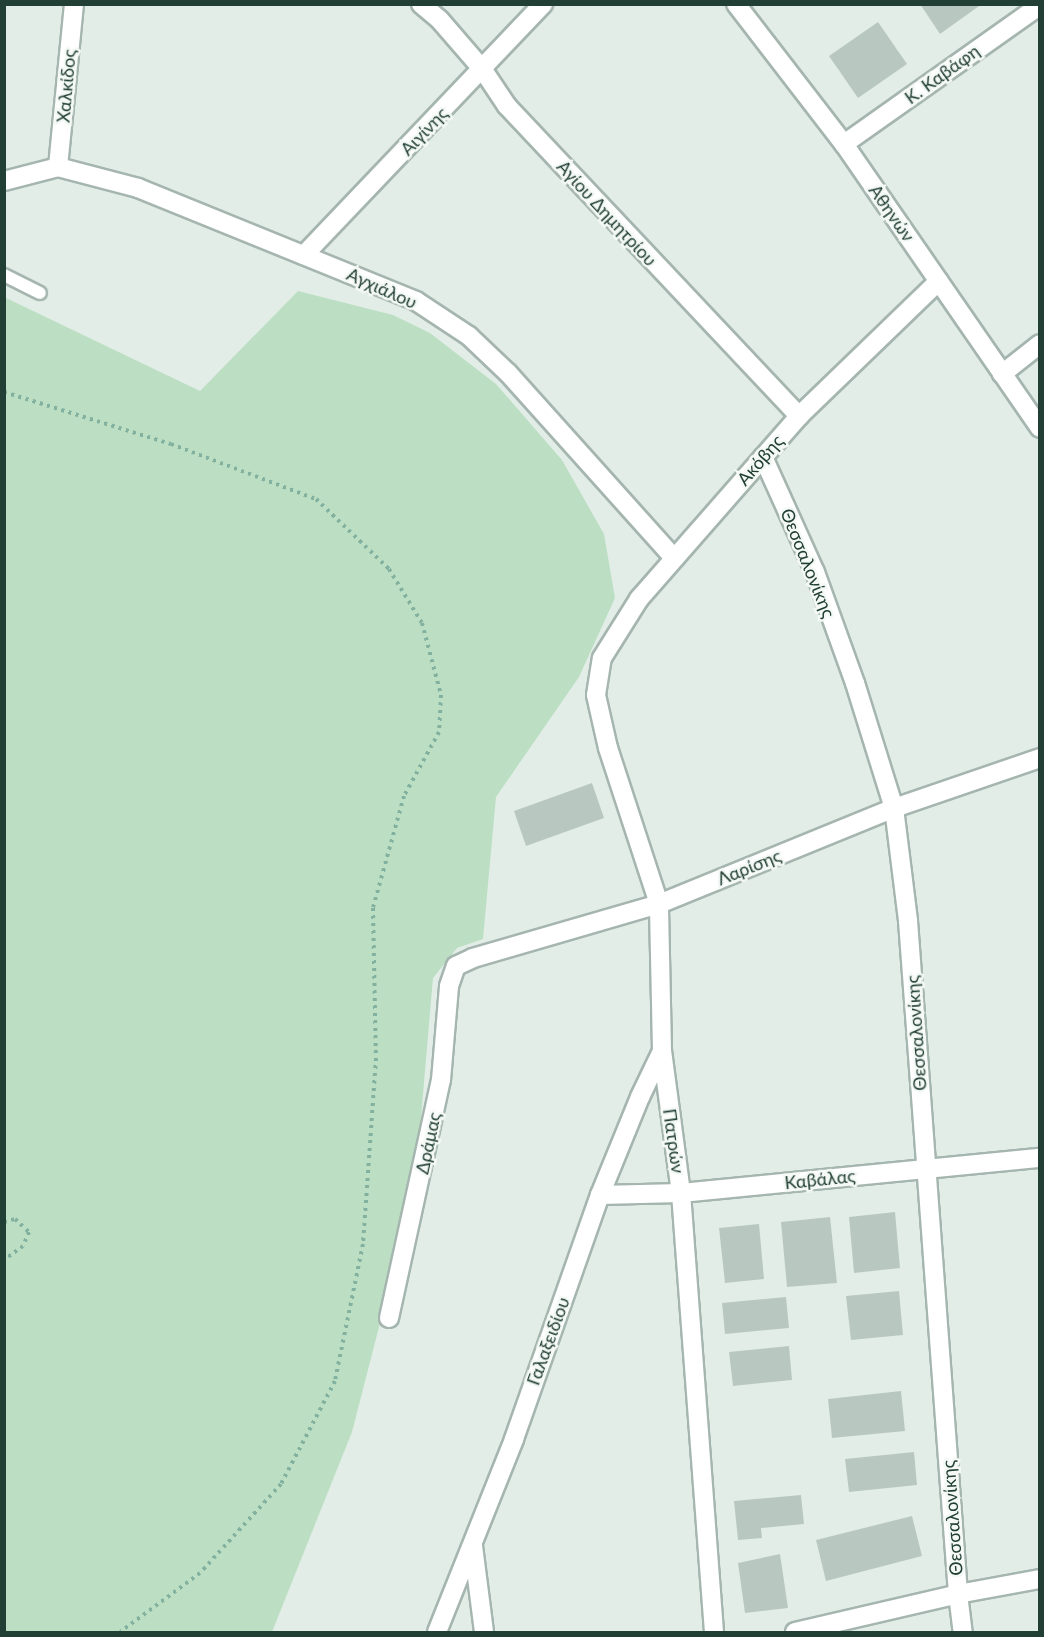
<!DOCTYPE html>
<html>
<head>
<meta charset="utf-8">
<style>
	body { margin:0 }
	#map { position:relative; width:1044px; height:1637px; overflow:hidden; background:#e3ede8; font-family:Lato,sans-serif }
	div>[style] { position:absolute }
	.green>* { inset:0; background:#bcdfc3 }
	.building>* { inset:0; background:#b8c8c1 }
	.path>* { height:4px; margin-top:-2px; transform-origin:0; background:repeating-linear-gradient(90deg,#83b1a0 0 3px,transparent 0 7.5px) }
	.roads { filter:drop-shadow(2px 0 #a5b5af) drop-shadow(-2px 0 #a5b5af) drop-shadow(0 2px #a5b5af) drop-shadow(0 -2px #a5b5af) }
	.lane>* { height:12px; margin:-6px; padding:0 6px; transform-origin:6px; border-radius:6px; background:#fff }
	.street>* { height:18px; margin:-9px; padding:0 9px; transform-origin:9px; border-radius:9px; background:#fff }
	span { translate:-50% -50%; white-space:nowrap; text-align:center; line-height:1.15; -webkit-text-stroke:5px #f4f9f6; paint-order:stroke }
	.street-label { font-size:18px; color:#223f35 }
	.frame { position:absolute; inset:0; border:6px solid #223f35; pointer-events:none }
</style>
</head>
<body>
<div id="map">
	<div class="green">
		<div style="clip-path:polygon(298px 291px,393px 315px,430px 333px,496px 384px,562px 460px,604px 534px,615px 598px,579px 677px,496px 797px,483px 939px,457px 948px,433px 978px,415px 1187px,352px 1432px,272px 1632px,5px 1632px,4px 297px,200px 391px)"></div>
	</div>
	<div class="building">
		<div style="clip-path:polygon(920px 4px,982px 4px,940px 34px)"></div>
		<div style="clip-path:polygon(878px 22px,907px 64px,858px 98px,829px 56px)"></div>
		<div style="clip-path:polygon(592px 783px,604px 818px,526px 846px,514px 811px)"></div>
		<div style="clip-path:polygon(895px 1212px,900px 1268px,854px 1273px,849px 1217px)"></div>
		<div style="clip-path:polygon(830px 1217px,837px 1283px,787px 1287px,781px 1222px)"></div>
		<div style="clip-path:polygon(759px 1224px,764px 1279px,725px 1283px,719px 1228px)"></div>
		<div style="clip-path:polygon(899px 1291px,903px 1335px,851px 1340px,846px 1296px)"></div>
		<div style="clip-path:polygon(786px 1297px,789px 1328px,725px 1334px,722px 1303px)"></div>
		<div style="clip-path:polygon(789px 1346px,792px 1380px,733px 1386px,729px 1352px)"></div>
		<div style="clip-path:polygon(901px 1391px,905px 1431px,832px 1438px,828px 1399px)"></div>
		<div style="clip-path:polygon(914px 1452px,917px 1485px,849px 1492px,845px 1459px)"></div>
		<div style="clip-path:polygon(801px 1495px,804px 1524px,761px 1528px,762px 1538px,738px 1540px,734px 1501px)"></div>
		<div style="clip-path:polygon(912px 1516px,922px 1556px,826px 1581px,816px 1540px)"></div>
		<div style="clip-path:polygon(780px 1554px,788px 1608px,745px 1613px,738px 1563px)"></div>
	</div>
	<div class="path">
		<div style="left:4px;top:392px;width:175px;rotate:17.3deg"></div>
		<div style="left:171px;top:444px;width:155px;rotate:20.8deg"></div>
		<div style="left:316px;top:499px;width:101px;rotate:43.8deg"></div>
		<div style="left:389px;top:569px;width:63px;rotate:58.6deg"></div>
		<div style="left:422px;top:623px;width:74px;rotate:75.2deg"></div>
		<div style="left:441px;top:695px;width:37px;rotate:93deg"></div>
		<div style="left:439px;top:732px;width:73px;rotate:118.7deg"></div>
		<div style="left:404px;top:796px;width:116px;rotate:105.5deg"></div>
		<div style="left:373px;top:908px;width:150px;rotate:88.9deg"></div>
		<div style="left:376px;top:1058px;width:186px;rotate:94deg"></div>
		<div style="left:363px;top:1244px;width:140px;rotate:101.6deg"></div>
		<div style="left:335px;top:1381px;width:116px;rotate:117.7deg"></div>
		<div style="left:281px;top:1484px;width:120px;rotate:132.3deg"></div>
		<div style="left:200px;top:1573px;width:99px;rotate:143.6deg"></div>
		<div style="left:4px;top:1222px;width:11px;rotate:-15deg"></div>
		<div style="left:15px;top:1219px;width:19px;rotate:43deg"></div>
		<div style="left:29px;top:1232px;width:15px;rotate:113deg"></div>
		<div style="left:23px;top:1246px;width:24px;rotate:144deg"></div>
	</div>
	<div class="roads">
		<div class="lane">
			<div style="left:4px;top:275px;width:40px;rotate:26.6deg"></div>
		</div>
		<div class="street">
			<div style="left:421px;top:4px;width:23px;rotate:40deg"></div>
			<div style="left:439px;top:19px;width:67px;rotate:49.2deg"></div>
			<div style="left:483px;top:70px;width:43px;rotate:56.3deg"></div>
			<div style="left:507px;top:106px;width:426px;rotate:46.7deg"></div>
			<div style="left:736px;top:4px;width:177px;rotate:52.4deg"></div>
			<div style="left:844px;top:144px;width:345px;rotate:55.4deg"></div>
			<div style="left:844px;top:144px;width:240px;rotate:-35.3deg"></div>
			<div style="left:58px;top:167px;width:164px;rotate:-84.4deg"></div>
			<div style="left:4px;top:181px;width:56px;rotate:-14.5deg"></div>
			<div style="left:58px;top:167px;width:83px;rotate:14.7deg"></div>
			<div style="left:138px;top:188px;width:300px;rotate:22.1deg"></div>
			<div style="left:416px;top:301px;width:64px;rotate:33.4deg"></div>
			<div style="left:469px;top:336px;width:54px;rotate:43.5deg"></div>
			<div style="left:508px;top:373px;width:249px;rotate:48.1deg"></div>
			<div style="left:304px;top:255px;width:347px;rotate:-46.4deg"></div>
			<div style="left:1002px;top:374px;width:48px;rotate:-38.3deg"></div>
			<div style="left:763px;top:457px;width:126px;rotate:65.7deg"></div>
			<div style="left:815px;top:572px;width:118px;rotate:70.2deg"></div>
			<div style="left:855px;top:683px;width:131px;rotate:72.7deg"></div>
			<div style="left:894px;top:808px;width:114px;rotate:82.9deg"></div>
			<div style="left:908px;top:921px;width:675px;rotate:85.75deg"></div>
			<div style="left:958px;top:1594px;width:38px;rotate:83deg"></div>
			<div style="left:600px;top:1195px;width:81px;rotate:-1.4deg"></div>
			<div style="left:681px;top:1193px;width:361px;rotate:-5.6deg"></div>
			<div style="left:389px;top:1318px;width:244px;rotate:-77.7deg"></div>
			<div style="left:441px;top:1080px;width:94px;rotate:-85.1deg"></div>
			<div style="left:449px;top:986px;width:21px;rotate:-71deg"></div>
			<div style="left:456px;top:966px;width:19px;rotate:-25deg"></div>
			<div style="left:473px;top:958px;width:194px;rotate:-16.2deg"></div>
			<div style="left:659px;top:904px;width:254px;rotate:-22.2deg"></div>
			<div style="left:894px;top:808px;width:154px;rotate:-18.9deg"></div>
			<div style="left:473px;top:1546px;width:87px;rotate:82.7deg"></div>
			<div style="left:437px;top:1632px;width:208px;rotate:-68.2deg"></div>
			<div style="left:514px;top:1439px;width:259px;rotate:-70.6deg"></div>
			<div style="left:600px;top:1195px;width:106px;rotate:-67.8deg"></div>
			<div style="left:640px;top:1097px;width:51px;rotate:-64.4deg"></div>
			<div style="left:714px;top:1632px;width:440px;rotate:-94.3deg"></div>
			<div style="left:681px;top:1193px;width:143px;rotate:-97.6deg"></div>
			<div style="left:662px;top:1051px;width:147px;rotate:-91.2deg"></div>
			<div style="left:659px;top:904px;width:164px;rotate:-108.1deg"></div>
			<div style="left:608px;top:748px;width:54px;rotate:-102.8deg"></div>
			<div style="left:596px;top:695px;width:37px;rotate:-81deg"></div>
			<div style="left:602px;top:658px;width:70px;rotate:-57.9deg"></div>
			<div style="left:639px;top:599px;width:243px;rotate:-48.8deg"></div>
			<div style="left:799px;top:416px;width:194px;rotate:-44deg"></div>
			<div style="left:795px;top:1632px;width:167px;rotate:-13.1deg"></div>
			<div style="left:958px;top:1594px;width:83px;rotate:-10.4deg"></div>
		</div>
	</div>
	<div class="street-label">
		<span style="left:942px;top:74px;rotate:-36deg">Κ. Καβάφη</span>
		<span style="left:66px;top:86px;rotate:-85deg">Χαλκίδος</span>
		<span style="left:424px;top:131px;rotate:-46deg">Αιγίνης</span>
		<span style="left:607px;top:213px;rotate:47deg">Αγίου Δημητρίου</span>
		<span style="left:892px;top:213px;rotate:55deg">Αθηνών</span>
		<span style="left:382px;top:288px;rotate:24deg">Αγχιάλου</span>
		<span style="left:760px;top:460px;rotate:-49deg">Ακόβης</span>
		<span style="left:808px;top:563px;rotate:68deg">Θεσσαλονίκης</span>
		<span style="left:749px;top:867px;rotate:-22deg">Λαρίσης</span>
		<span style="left:916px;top:1033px;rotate:-94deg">Θεσσαλονίκης</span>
		<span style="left:674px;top:1141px;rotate:82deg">Πατρών</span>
		<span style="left:428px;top:1143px;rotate:-78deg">Δράμας</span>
		<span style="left:820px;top:1179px;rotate:-6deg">Καβάλας</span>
		<span style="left:548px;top:1341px;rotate:-70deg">Γαλαξειδίου</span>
		<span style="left:952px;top:1518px;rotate:-94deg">Θεσσαλονίκης</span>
	</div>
	<div class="frame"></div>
</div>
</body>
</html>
